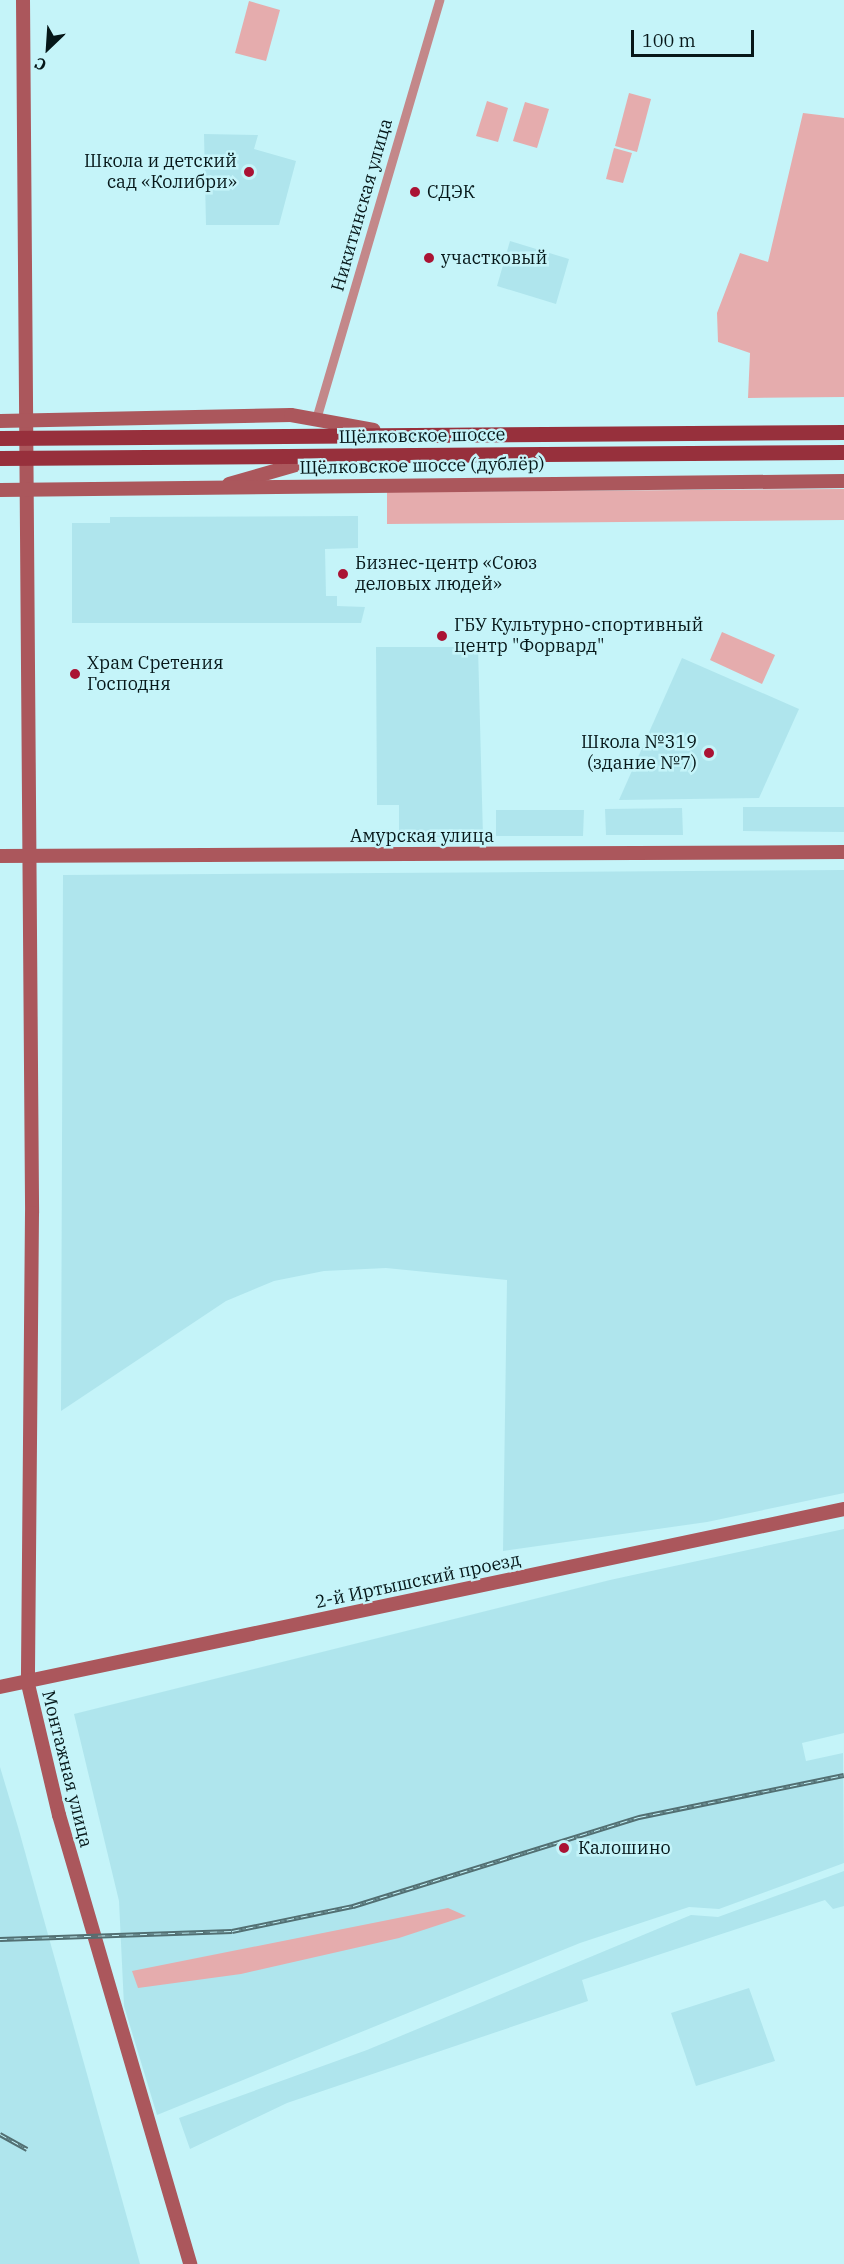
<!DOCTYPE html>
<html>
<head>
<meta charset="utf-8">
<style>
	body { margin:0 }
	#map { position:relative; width:844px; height:2264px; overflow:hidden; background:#c5f4f9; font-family:"IBM Plex Serif",serif }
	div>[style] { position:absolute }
	.built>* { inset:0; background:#afe5ed }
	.green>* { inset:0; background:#e5acad }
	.street>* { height:9px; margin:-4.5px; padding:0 4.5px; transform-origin:4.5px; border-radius:4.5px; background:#c3888a }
	.secondary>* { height:14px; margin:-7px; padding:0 7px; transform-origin:7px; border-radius:7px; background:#ab575c }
	.primary>* { height:15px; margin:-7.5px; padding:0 7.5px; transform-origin:7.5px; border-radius:7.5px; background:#97303c }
	.rail>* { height:4.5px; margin-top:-2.25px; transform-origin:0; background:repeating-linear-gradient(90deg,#c5f4f9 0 7px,#526f72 0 14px); box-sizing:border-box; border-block:2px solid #526f72 }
	.dots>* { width:16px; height:16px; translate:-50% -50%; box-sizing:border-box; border:3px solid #c5f4f9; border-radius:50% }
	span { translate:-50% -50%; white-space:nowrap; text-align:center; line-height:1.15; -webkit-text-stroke:5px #c5f4f9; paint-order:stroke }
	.poi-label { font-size:18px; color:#061719 }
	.right { translate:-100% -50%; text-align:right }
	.left { translate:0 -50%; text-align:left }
	.street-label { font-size:18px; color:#061719 }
	.north { position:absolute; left:18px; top:18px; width:60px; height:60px; -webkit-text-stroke:4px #c5f4f9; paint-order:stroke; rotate:205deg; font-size:16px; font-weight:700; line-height:24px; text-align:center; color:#061719 }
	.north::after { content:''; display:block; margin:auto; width:21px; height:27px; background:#061719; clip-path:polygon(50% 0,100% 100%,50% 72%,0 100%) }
	.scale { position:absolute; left:631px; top:30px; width:123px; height:27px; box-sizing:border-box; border:3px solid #061719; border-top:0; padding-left:8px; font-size:18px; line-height:21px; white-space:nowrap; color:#061719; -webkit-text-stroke:4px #c5f4f9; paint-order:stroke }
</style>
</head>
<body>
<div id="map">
	<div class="built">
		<div style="clip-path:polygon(204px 134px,258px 135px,254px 149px,296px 161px,279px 225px,206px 225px)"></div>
		<div style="clip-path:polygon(510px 241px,569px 259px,556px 304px,497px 286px)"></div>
		<div style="clip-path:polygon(358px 516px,358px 548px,325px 549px,326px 596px,337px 596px,337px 606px,365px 607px,361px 623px,72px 623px,72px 523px,110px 523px,110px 517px)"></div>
		<div style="clip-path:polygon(376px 647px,478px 647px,483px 837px,399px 837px,399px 805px,377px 805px)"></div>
		<div style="clip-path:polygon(682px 658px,799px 709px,759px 798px,619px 800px)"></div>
		<div style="clip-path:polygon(743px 807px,844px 807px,844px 832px,743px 831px)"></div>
		<div style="clip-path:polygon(682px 808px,683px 835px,606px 835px,605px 809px)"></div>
		<div style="clip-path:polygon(496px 810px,584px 810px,583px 836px,496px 836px)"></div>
		<div style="clip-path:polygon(844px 870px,844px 1493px,707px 1522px,503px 1551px,507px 1280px,386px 1268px,324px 1271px,274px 1281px,226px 1301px,61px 1411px,63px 875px)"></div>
		<div style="clip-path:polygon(844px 1529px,844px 1733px,802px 1743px,806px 1761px,843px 1753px,844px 1863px,719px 1909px,689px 1907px,580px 1943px,157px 2115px,124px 2006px,119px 1901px,74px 1714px,610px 1580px)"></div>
		<div style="clip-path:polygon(0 1767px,18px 1827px,140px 2264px,0 2264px)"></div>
		<div style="clip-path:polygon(844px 1871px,844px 1906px,833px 1909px,825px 1900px,582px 1980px,588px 2001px,287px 2103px,190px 2149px,179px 2118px,367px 2050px,691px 1915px,718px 1917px)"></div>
		<div style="clip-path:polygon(749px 1988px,775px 2061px,696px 2086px,671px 2013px)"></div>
	</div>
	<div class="green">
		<div style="clip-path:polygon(249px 1px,280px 10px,266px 61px,235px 53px)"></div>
		<div style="clip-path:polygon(629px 93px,651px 99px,637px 152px,615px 146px)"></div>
		<div style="clip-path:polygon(487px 101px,508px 108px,498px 142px,476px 136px)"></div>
		<div style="clip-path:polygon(525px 102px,549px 109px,537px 148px,513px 141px)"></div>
		<div style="clip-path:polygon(803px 113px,844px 118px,844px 397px,748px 398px,750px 353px,718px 342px,717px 313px,740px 253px,768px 262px)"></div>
		<div style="clip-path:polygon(614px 148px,632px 153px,623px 183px,606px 179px)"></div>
		<div style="clip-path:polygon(844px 489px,844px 520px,387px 524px,387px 492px)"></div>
		<div style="clip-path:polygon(722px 632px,775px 655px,762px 684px,710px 660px)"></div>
		<div style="clip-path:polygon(448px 1908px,466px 1916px,399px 1938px,241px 1974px,138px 1988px,132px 1971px)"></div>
	</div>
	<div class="street">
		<div style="left:316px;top:419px;width:437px;rotate:-73.6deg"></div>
	</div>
	<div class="secondary">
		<div style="left:23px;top:0;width:1213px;rotate:89.57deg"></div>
		<div style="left:32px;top:1213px;width:471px;rotate:90.5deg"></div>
		<div style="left:28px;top:1684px;width:135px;rotate:76.7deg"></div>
		<div style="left:59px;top:1815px;width:468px;rotate:73.7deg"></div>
		<div style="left:0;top:421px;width:291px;rotate:-1.2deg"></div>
		<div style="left:291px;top:415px;width:84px;rotate:10.2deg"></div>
		<div style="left:229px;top:484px;width:91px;rotate:-15.9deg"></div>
		<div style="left:0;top:490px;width:844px;rotate:-0.61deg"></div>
		<div style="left:0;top:856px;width:844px;rotate:-0.27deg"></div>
		<div style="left:0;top:1687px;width:863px;rotate:-11.91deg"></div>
	</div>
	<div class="primary">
		<div style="left:0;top:438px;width:844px;rotate:-0.41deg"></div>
		<div style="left:0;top:458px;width:844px;rotate:-0.41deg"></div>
	</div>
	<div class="rail">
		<div style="left:0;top:1939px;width:232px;rotate:-2deg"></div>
		<div style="left:232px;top:1931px;width:124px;rotate:-11.7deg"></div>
		<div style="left:353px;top:1906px;width:300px;rotate:-17.3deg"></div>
		<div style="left:639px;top:1817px;width:209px;rotate:-11.6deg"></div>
		<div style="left:0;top:2134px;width:31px;rotate:29deg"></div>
	</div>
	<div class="dots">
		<div style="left:249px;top:172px;background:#aa1334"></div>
		<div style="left:415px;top:192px;background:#aa1334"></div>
		<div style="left:429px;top:258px;background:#aa1334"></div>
		<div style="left:343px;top:574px;background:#aa1334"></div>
		<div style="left:442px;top:636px;background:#aa1334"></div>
		<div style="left:75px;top:674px;background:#aa1334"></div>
		<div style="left:709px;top:753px;background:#aa1334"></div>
		<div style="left:564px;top:1848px;background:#aa1334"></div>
	</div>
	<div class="poi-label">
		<span class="right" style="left:237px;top:172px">Школа и детский<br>сад «Колибри»</span>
		<span class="left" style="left:427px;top:192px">СДЭК</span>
		<span class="left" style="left:441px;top:258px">участковый</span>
		<span class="left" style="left:355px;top:574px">Бизнес-центр «Союз<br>деловых людей»</span>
		<span class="left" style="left:454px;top:636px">ГБУ Культурно-спортивный<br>центр "Форвард"</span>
		<span class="left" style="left:87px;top:674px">Храм Сретения<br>Господня</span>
		<span class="right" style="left:697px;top:753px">Школа №319<br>(здание №7)</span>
		<span class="left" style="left:578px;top:1848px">Калошино</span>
	</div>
	<div class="street-label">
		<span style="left:362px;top:205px;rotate:-74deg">Никитинская улица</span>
		<span style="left:422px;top:436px;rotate:-1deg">Щёлковское шоссе</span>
		<span style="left:422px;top:466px;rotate:-1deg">Щёлковское шоссе (дублёр)</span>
		<span style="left:422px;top:836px">Амурская улица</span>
		<span style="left:418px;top:1581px;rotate:-12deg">2-й Иртышский проезд</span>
		<span style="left:67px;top:1769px;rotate:76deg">Монтажная улица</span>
	</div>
	<div class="north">С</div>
	<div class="scale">100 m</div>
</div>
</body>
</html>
